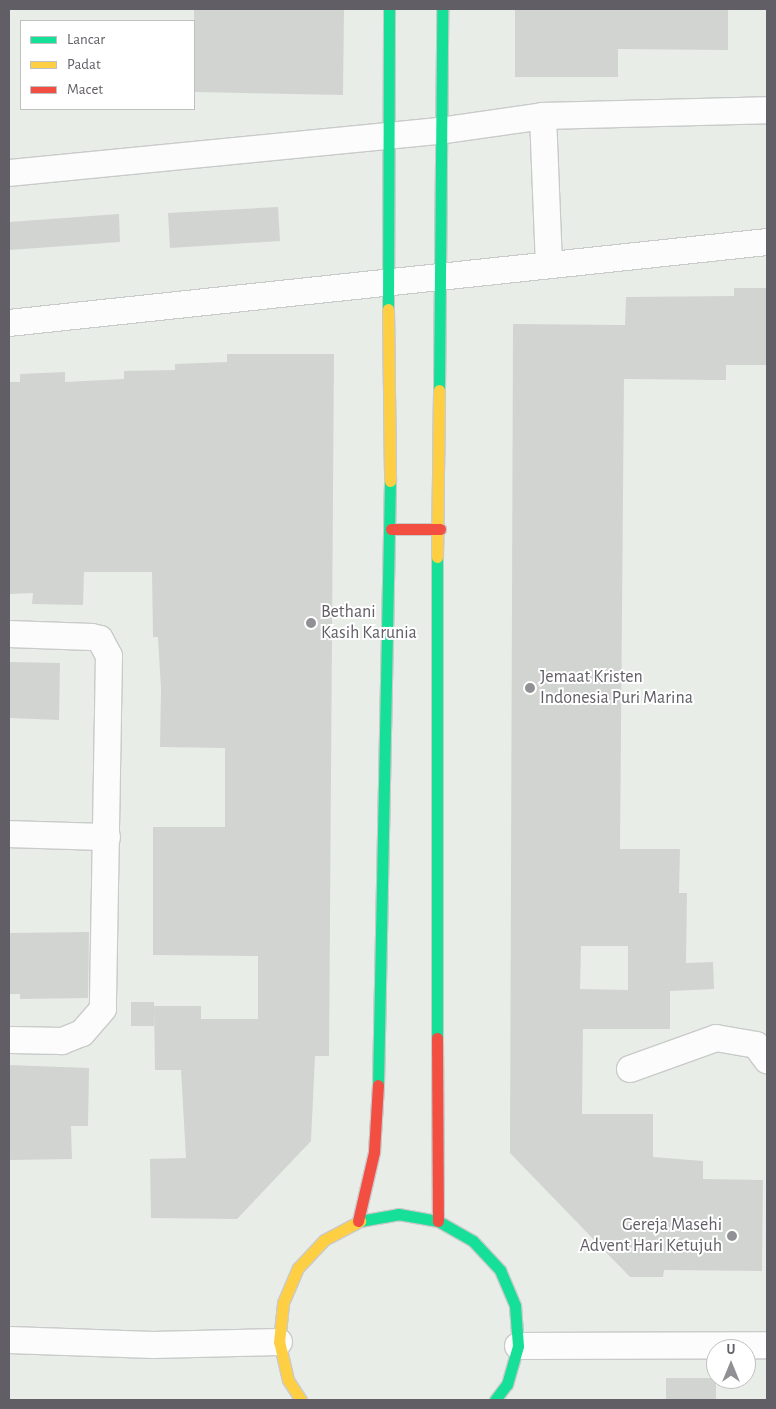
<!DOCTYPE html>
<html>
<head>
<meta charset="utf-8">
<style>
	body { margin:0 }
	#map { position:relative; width:776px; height:1409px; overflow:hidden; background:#e9ede8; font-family:"Alegreya Sans",sans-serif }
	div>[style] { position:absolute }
	.building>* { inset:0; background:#d1d4d1 }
	.roads { filter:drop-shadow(1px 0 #c9caca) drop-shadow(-1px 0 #c9caca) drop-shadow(0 1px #c9caca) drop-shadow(0 -1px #c9caca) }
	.street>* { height:26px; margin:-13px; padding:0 13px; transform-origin:13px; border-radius:13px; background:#fcfcfc }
	.fast>* { height:11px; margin:-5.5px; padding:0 5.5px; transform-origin:5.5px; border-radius:5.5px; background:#16e098 }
	.slow>* { height:11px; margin:-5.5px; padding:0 5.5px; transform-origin:5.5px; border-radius:5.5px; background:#ffcf43 }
	.jam>* { height:11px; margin:-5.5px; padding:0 5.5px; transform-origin:5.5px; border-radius:5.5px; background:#f24e42 }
	.dots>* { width:14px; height:14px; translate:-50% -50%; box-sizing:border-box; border:2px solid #fff; border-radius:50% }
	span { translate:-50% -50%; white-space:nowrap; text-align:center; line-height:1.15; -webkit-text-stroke:4px #fff; paint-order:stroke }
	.poi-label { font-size:18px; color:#625e66 }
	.left { translate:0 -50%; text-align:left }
	.right { translate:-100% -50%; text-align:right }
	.frame { position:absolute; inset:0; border:10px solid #625e66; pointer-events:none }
	.legend { position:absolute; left:20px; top:20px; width:175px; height:90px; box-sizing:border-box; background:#fff; border:1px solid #c0bfc2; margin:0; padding:6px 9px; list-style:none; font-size:15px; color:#625e66 }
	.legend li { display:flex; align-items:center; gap:10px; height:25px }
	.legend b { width:25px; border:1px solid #c0bfc2 }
	.north { position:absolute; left:706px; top:1339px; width:50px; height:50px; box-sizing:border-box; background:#fff; border:1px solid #c0bfc2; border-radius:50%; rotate:0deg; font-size:14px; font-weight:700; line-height:20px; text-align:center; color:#625e66 }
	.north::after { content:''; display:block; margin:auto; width:18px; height:22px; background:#919094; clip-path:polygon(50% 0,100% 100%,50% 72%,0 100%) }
</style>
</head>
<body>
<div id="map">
	<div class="building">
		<div style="clip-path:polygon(194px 9px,344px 9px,343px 95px,194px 92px)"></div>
		<div style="clip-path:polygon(515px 9px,728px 9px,728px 50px,618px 49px,618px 77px,515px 77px)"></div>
		<div style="clip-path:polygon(278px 207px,280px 241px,170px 248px,168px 213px)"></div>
		<div style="clip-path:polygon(119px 214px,120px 242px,9px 250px,9px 222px)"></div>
		<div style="clip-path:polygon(evenodd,734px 288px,767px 288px,767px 365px,726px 365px,726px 380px,624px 379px,620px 849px,680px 849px,679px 893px,687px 893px,686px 963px,713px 962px,714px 989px,670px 991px,670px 1029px,583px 1029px,582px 1114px,653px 1114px,653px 1157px,703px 1161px,703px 1179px,763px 1180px,762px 1271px,664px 1270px,663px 1277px,630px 1277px,510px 1153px,513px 324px,625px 325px,626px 297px,734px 296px,734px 288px,581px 946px,628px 946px,628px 990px,580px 989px,581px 946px)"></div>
		<div style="clip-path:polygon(227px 354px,334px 354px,329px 1056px,315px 1056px,311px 1141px,237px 1219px,151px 1218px,150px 1159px,186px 1158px,181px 1070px,155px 1070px,154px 1006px,201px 1006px,201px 1019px,258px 1019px,258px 956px,153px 955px,153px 827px,225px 827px,225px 748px,160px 747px,161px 689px,158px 637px,153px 637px,152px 572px,84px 572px,83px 605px,32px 604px,33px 593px,9px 594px,9px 382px,20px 382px,20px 374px,65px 372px,65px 382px,124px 379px,124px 371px,175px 370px,175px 364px,227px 362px)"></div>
		<div style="clip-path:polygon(9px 662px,60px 663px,59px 720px,9px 718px)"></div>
		<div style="clip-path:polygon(89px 932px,88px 998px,20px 999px,20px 994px,9px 994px,9px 933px)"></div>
		<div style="clip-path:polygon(131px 1002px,154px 1002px,154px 1026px,131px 1026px)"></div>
		<div style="clip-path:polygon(9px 1065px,89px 1068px,88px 1126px,71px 1126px,72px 1159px,9px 1160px)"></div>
		<div style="clip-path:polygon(666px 1378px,716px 1378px,716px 1400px,666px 1400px)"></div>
	</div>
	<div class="roads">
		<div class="street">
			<div style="left:543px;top:116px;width:148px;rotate:87.7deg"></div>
			<div style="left:9px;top:173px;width:432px;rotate:-5.6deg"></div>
			<div style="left:439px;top:131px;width:105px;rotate:-8.2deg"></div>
			<div style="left:543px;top:116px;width:224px;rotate:-1.5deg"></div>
			<div style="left:9px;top:323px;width:762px;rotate:-6.1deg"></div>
			<div style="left:9px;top:634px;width:83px;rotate:2.1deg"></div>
			<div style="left:92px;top:637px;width:8px;rotate:14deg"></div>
			<div style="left:100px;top:639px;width:19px;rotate:62deg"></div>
			<div style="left:109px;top:656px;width:353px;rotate:91deg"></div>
			<div style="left:103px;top:1009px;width:32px;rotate:131deg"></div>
			<div style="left:82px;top:1033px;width:22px;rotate:158deg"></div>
			<div style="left:62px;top:1041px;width:53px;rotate:-178.9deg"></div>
			<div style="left:9px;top:834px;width:98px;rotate:1.8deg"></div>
			<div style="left:630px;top:1069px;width:91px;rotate:-19.8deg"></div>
			<div style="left:716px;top:1038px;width:41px;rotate:9.9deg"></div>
			<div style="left:756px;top:1045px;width:19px;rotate:54deg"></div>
			<div style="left:9px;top:1340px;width:144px;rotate:2deg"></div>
			<div style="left:153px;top:1345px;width:126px;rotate:-1.4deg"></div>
			<div style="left:518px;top:1346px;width:249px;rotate:-0.2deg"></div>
		</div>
		<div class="fast">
			<div style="left:388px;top:309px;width:300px;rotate:-89.8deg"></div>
			<div style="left:439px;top:390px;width:381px;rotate:-89.5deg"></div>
			<div style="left:437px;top:1038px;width:481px;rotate:-90deg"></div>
			<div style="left:378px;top:1085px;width:604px;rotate:-88.86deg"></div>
			<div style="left:360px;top:1221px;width:39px;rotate:-10deg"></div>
			<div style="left:398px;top:1214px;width:41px;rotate:9.9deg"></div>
			<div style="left:438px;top:1221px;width:40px;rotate:29.7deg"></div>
			<div style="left:473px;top:1241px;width:40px;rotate:47deg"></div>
			<div style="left:500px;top:1270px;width:39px;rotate:67deg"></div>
			<div style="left:515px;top:1306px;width:40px;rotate:85.7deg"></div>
			<div style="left:518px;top:1346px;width:40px;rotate:106deg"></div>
			<div style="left:507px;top:1384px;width:20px;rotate:127deg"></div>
		</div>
		<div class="slow">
			<div style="left:388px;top:309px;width:172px;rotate:89.3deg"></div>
			<div style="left:437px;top:557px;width:167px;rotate:-89.3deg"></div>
			<div style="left:301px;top:1400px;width:24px;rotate:-123deg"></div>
			<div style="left:288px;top:1380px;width:39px;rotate:-103deg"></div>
			<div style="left:279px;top:1342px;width:39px;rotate:-84deg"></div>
			<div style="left:283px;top:1303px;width:38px;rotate:-67deg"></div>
			<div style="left:298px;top:1268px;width:38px;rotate:-47deg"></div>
			<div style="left:324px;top:1240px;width:41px;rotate:-27.8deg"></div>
		</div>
		<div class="jam">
			<div style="left:391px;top:529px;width:49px"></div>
			<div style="left:437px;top:1038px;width:183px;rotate:89.7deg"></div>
			<div style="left:358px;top:1221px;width:71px;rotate:-76.9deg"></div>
			<div style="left:374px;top:1152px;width:67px;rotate:-86.6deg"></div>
		</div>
	</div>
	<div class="dots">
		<div style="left:311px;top:623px;background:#919094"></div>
		<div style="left:530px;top:688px;background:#919094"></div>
		<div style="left:732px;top:1236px;background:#919094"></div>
	</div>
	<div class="poi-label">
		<span class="left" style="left:321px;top:623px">Bethani<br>Kasih Karunia</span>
		<span class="left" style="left:540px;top:688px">Jemaat Kristen<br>Indonesia Puri Marina</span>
		<span class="right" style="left:722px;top:1236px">Gereja Masehi<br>Advent Hari Ketujuh</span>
	</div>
	<div class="frame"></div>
	<ul class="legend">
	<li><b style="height:6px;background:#16e098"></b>Lancar</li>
	<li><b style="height:6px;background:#ffcf43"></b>Padat</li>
	<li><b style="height:6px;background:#f24e42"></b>Macet</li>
	</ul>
	<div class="north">U</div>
</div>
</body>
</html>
